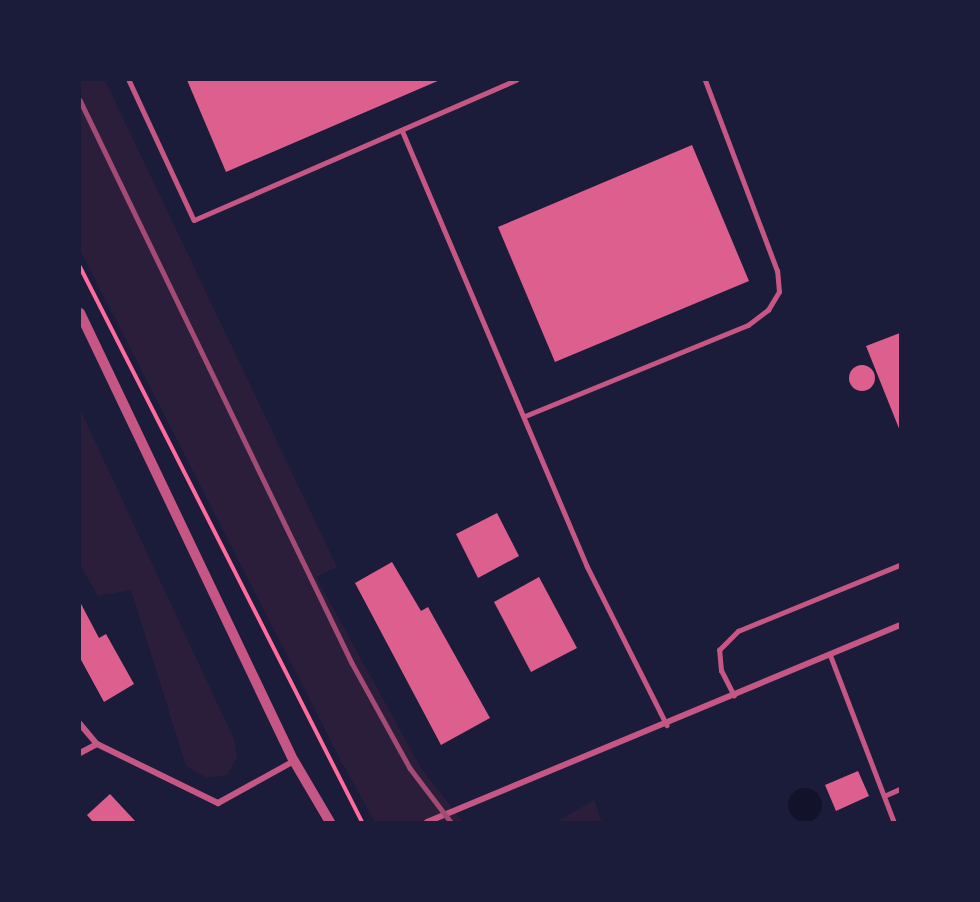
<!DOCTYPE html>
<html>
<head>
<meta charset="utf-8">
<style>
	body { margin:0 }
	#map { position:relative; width:980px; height:902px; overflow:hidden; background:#1b1b3a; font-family:"Open Sans",sans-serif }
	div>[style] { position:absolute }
	.green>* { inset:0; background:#2a1e3b }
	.water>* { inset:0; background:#12122b }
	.round { border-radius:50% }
	.building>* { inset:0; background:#dd5f8e }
	.path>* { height:4px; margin:-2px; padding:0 2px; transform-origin:2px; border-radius:2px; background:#ff6b9d }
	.service>* { height:4.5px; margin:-2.25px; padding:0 2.25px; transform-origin:2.25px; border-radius:2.25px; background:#c65784 }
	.minor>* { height:6px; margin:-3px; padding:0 3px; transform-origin:3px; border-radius:3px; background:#c65784 }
	.tertiary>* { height:10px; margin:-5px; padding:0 5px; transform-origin:5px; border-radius:5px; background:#c65784 }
	.rail>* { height:4.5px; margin:-2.25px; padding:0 2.25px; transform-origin:2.25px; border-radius:2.25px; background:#a44b75 }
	span { translate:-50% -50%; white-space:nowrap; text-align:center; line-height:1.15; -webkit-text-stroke:5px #1b1b3a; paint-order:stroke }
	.frame { position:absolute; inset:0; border:81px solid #1b1b3a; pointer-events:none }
</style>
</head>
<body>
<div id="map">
	<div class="green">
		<div style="clip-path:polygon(80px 80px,105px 80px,337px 567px,316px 577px,421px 768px,463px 822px,375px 822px,341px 761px,80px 250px)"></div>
		<div style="clip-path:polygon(80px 409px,234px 739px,237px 758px,227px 775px,207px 778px,186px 766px,131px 590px,98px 596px,80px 565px)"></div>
		<div style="clip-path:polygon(594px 800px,602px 822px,556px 822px)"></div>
	</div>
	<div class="water">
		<div class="round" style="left:788px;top:788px;width:34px;height:34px"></div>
	</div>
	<div class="building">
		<div style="clip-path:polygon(187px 80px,440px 80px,226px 172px)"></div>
		<div style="clip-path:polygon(692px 145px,749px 281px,555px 362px,498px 227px)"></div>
		<div style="clip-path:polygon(900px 333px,900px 431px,866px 346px)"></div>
		<div class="round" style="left:849px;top:365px;width:26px;height:26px"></div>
		<div style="clip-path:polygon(497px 513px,519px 556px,478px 578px,456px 534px)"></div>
		<div style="clip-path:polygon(392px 562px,421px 611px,428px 607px,490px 718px,441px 745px,355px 583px)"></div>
		<div style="clip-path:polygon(539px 577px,577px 648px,531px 672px,494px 602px)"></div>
		<div style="clip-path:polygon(80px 602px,99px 638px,106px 634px,134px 684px,104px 702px,80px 658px)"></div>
		<div style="clip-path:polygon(858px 771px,869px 796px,836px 811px,825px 785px)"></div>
		<div style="clip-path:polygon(110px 794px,136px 822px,93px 822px,87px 815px)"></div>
	</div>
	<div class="path">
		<div style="left:80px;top:267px;width:623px;rotate:63.06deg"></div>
	</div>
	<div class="service">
		<div style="left:129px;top:80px;width:154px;rotate:65.1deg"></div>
		<div style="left:194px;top:220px;width:351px;rotate:-23.5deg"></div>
		<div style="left:402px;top:130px;width:474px;rotate:67deg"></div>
		<div style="left:587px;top:566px;width:178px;rotate:63.3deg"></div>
		<div style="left:525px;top:416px;width:241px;rotate:-22.2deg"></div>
		<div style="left:748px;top:325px;width:25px;rotate:-37deg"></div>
		<div style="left:768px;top:310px;width:21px;rotate:-59deg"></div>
		<div style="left:779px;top:292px;width:21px;rotate:-95deg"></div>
		<div style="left:777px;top:271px;width:204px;rotate:-110.7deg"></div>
		<div style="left:830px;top:654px;width:180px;rotate:69.1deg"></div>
		<div style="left:734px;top:696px;width:28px;rotate:-117deg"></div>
		<div style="left:721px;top:671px;width:21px;rotate:-95deg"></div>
		<div style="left:719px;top:650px;width:27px;rotate:-45deg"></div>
		<div style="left:738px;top:631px;width:175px;rotate:-22.2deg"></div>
		<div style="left:884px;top:796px;width:17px;rotate:-24deg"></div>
	</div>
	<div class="minor">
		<div style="left:80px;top:724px;width:26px;rotate:50deg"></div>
		<div style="left:97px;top:744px;width:135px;rotate:26deg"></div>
		<div style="left:218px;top:803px;width:87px;rotate:-28.9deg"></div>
		<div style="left:80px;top:753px;width:19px;rotate:-28deg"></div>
		<div style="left:427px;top:822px;width:512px;rotate:-22.61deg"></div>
	</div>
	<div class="tertiary">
		<div style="left:80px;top:313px;width:496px;rotate:64.5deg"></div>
		<div style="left:294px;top:761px;width:71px;rotate:59.5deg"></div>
	</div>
	<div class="rail">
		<div style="left:80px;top:100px;width:625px;rotate:64.21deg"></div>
		<div style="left:352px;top:663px;width:120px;rotate:61.1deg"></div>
		<div style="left:410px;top:768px;width:68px;rotate:52.8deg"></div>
	</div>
	<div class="frame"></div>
</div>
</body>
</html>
